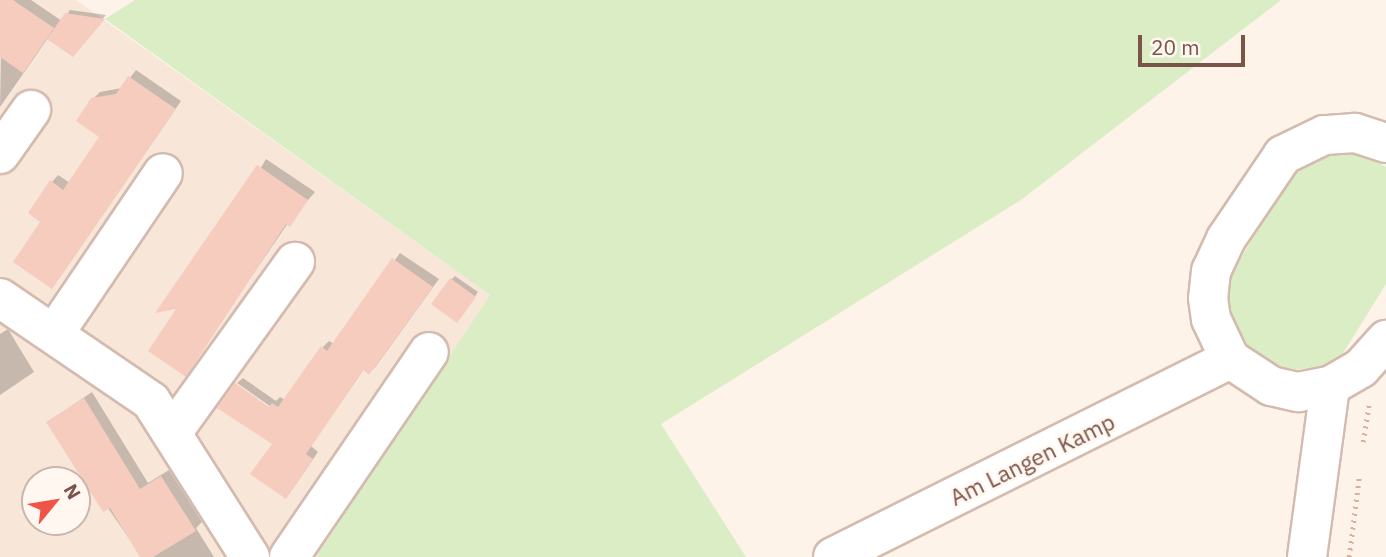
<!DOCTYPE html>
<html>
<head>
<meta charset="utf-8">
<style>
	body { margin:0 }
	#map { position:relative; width:1386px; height:557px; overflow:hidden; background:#fef3e9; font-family:"IBM Plex Sans",sans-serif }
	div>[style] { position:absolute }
	.residential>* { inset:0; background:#f8e6d9 }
	.green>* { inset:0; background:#dbedc5 }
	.shadow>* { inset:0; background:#0003 }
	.building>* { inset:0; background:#f5ccbe }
	.path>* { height:4.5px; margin-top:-2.25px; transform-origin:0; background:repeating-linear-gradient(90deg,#dbafa0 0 2px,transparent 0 7px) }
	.roads { filter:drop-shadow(2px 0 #d4bbaf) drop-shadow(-2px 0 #d4bbaf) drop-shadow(0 2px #d4bbaf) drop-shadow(0 -2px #d4bbaf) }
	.minor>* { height:38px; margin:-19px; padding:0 19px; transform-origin:19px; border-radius:19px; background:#fff }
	span { translate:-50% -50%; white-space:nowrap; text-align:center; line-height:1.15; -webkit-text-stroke:5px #fff7f0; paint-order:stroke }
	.street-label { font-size:23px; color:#7b5449 }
	.north { position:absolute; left:21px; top:466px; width:70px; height:70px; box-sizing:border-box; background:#fff7f0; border:2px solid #cab6ad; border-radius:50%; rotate:60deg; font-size:19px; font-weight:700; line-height:28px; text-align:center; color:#7b5449 }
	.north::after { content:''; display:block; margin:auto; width:24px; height:32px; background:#ef5446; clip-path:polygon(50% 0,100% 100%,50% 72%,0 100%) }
	.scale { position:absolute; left:1138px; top:35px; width:107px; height:32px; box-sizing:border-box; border:4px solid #7b5449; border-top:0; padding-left:9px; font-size:21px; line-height:24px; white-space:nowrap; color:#7b5449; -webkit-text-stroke:5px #fff7f0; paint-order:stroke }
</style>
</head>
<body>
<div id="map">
	<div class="residential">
		<div style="clip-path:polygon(evenodd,0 0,76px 0,490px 295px,316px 557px,0 557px,0 0,35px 480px,77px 480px,77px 522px,35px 522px,35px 480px)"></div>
	</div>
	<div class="green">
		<div style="clip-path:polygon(135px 0,1281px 0,1021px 200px,661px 424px,746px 557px,316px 557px,490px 295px,105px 19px)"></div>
		<div style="clip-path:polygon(1341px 151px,1359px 153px,1386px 167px,1386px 284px,1342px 355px,1325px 366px,1284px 371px,1264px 364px,1238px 341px,1229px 325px,1226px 291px,1231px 274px,1294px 171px,1324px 153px)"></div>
	</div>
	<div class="shadow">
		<div style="clip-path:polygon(2px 0,31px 0,62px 21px,70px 10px,106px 15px,76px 51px,48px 38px,0 107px)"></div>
		<div style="clip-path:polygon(136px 70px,181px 101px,58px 280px,43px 222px,52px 182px,58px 175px,70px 183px,102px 137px,92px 100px,100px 92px,122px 88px)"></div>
		<div style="clip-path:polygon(266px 159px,315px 192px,288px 223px,185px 374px,180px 306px)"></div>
		<div style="clip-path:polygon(400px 253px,439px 279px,376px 366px,369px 373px,364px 369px,311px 446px,318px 452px,292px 490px,274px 443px,277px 411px,237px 383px,243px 378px,276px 401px,280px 397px,285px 400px,322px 348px,329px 341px,334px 344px)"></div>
		<div style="clip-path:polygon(455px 276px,478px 292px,461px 317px,451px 280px)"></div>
		<div style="clip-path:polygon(8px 329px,34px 372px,0 395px,0 334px)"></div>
		<div style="clip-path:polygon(92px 392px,148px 483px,169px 470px,202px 522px,196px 528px,214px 557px,142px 557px,48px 422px)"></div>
	</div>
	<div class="building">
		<div style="clip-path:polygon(0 0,13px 0,54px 28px,23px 73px,0 57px)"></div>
		<div style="clip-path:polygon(65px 13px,105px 19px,73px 57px,47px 39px)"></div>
		<div style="clip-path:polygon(128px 76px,176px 109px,52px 289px,13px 262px,40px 222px,28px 213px,50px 180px,63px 190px,99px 137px,76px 121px,91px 98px,116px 94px)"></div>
		<div style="clip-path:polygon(257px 165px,308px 200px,290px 227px,286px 224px,186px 377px,148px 351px,176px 309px,155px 313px)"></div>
		<div style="clip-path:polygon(392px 258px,433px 287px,369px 375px,363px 370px,306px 454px,313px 459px,286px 499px,250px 474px,272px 444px,217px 408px,235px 383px,269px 407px,272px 403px,278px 407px,321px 346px,327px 351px)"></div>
		<div style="clip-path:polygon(450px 278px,476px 297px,457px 323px,431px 304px)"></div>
		<div style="clip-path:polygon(84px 398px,140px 489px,161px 476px,196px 531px,153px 557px,140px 557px,110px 508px,103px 512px,46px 422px)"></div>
	</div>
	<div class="path">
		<div style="left:1363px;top:442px;width:37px;rotate:-81deg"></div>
		<div style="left:1349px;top:557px;width:80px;rotate:-82.8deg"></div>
	</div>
	<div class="roads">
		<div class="minor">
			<div style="left:1386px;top:143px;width:33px;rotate:-162deg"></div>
			<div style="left:1355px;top:133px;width:31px;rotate:176deg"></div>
			<div style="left:1324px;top:135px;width:46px;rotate:154deg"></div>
			<div style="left:1283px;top:155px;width:102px;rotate:124.2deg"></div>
			<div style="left:1226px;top:239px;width:35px;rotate:115deg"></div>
			<div style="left:1211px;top:271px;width:27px;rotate:96deg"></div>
			<div style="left:1208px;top:298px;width:21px;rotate:82deg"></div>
			<div style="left:1211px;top:319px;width:44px;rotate:64.6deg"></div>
			<div style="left:1230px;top:359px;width:49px;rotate:33.4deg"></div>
			<div style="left:1271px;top:386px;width:28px;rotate:13deg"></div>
			<div style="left:1298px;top:392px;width:33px;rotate:-11deg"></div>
			<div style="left:1330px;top:386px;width:36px;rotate:-30deg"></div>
			<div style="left:1361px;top:368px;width:38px;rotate:-48deg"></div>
			<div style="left:0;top:154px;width:54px;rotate:-54.8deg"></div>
			<div style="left:0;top:298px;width:183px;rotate:34.3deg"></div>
			<div style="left:151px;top:401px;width:185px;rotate:57.6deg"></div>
			<div style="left:54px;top:334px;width:194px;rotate:-55.9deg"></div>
			<div style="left:172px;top:433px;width:211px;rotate:-54.3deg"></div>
			<div style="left:289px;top:557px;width:248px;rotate:-55.7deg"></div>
			<div style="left:833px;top:557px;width:444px;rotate:-26.5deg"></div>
			<div style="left:1307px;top:557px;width:173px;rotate:-82.3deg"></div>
		</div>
	</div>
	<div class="street-label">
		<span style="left:1032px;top:459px;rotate:-26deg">Am Langen Kamp</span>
	</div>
	<div class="north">N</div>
	<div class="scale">20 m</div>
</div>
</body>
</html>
